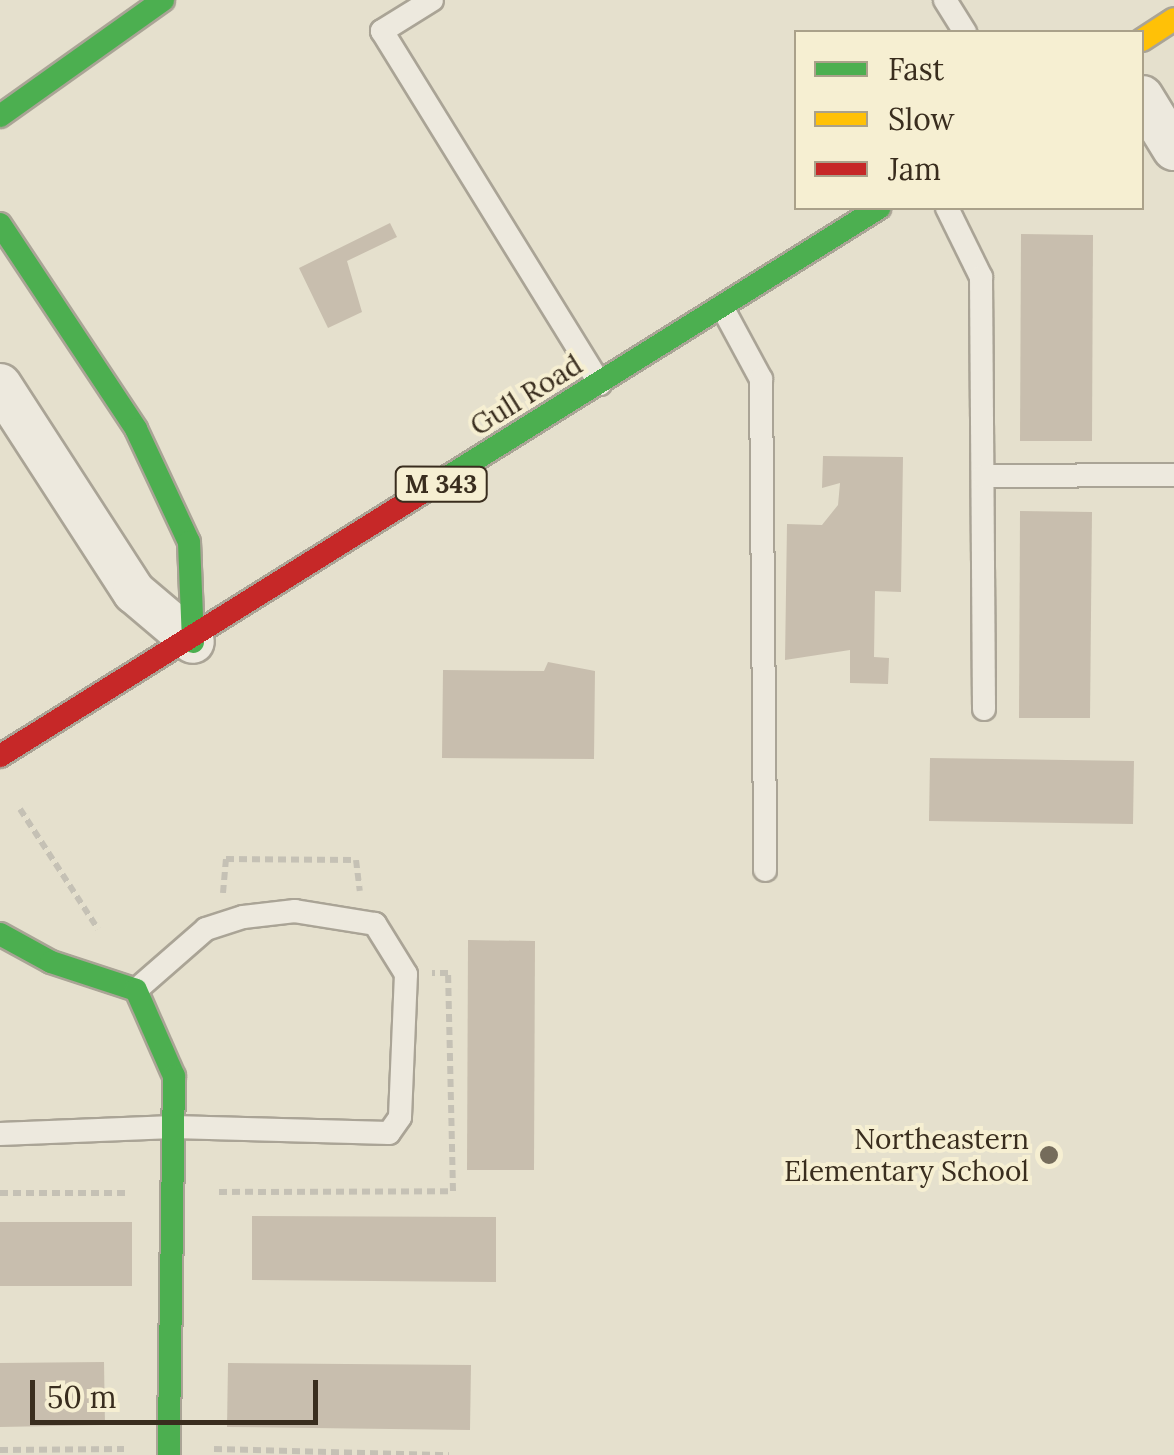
<!DOCTYPE html>
<html>
<head>
<meta charset="utf-8">
<style>
	body { margin:0 }
	#map { position:relative; width:1174px; height:1455px; overflow:hidden; background:#e5e0cd; font-family:Lora,serif }
	div>[style] { position:absolute }
	.building>* { inset:0; background:#c8beae }
	.path>* { height:6px; margin-top:-3px; transform-origin:0; background:repeating-linear-gradient(90deg,#c5c1b5 0 8px,transparent 0 13px) }
	.roads { filter:drop-shadow(2px 0 #aaa496) drop-shadow(-2px 0 #aaa496) drop-shadow(0 2px #aaa496) drop-shadow(0 -2px #aaa496) }
	.lane>* { height:22px; margin:-11px; padding:0 11px; transform-origin:11px; border-radius:11px; background:#ede9de }
	.street>* { height:42px; margin:-21px; padding:0 21px; transform-origin:21px; border-radius:21px; background:#ede9de }
	.fast>* { height:22px; margin:-11px; padding:0 11px; transform-origin:11px; border-radius:11px; background:#4caf50 }
	.slow>* { height:22px; margin:-11px; padding:0 11px; transform-origin:11px; border-radius:11px; background:#ffc107 }
	.jam>* { height:22px; margin:-11px; padding:0 11px; transform-origin:11px; border-radius:11px; background:#c62828 }
	.dots>* { width:28px; height:28px; translate:-50% -50%; box-sizing:border-box; border:5px solid #f6efd2; border-radius:50% }
	span { translate:-50% -50%; white-space:nowrap; text-align:center; line-height:1.15; -webkit-text-stroke:8px #f6efd2; paint-order:stroke }
	.shield-label span { padding:2px 8px; background:#f6efd2; border:2px solid; border-radius:8px; -webkit-text-stroke-width:0 }
	.shield-label { font-size:25px; color:#392d1e; font-weight:700 }
	.street-label { font-size:28px; color:#392d1e }
	.poi-label { font-size:28px; color:#392d1e }
	.right { translate:-100% -50%; text-align:right }
	.legend { position:absolute; left:794px; top:30px; width:350px; height:180px; box-sizing:border-box; background:#f6efd2; border:2px solid #aaa18a; margin:0; padding:12px 18px; list-style:none; font-size:30px; color:#392d1e }
	.legend li { display:flex; align-items:center; gap:20px; height:50px }
	.legend b { width:50px; border:2px solid #aaa18a }
	.scale { position:absolute; left:30px; top:1380px; width:288px; height:45px; box-sizing:border-box; border:5px solid #392d1e; border-top:0; padding-left:12px; font-size:30px; line-height:35px; white-space:nowrap; color:#392d1e; -webkit-text-stroke:8px #f6efd2; paint-order:stroke }
</style>
</head>
<body>
<div id="map">
	<div class="building">
		<div style="clip-path:polygon(390px 223px,397px 237px,347px 261px,362px 312px,328px 328px,299px 268px)"></div>
		<div style="clip-path:polygon(1021px 234px,1093px 235px,1092px 441px,1020px 441px)"></div>
		<div style="clip-path:polygon(823px 456px,903px 457px,901px 592px,875px 591px,874px 657px,889px 658px,888px 684px,850px 683px,850px 650px,785px 660px,787px 524px,822px 525px,838px 505px,840px 483px,822px 488px)"></div>
		<div style="clip-path:polygon(1020px 511px,1092px 512px,1090px 718px,1019px 718px)"></div>
		<div style="clip-path:polygon(548px 662px,595px 671px,594px 759px,442px 758px,443px 670px,544px 671px)"></div>
		<div style="clip-path:polygon(930px 758px,1134px 761px,1133px 824px,929px 821px)"></div>
		<div style="clip-path:polygon(468px 940px,535px 941px,534px 1170px,467px 1170px)"></div>
		<div style="clip-path:polygon(252px 1216px,496px 1217px,496px 1282px,252px 1280px)"></div>
		<div style="clip-path:polygon(0 1222px,132px 1222px,132px 1286px,0 1286px)"></div>
		<div style="clip-path:polygon(104px 1362px,105px 1425px,0 1427px,0 1363px)"></div>
		<div style="clip-path:polygon(228px 1363px,471px 1365px,470px 1430px,227px 1427px)"></div>
	</div>
	<div class="path">
		<div style="left:20px;top:809px;width:143px;rotate:57deg"></div>
		<div style="left:223px;top:893px;width:34px;rotate:-85deg"></div>
		<div style="left:226px;top:859px;width:130px;rotate:0.4deg"></div>
		<div style="left:356px;top:860px;width:31px;rotate:83deg"></div>
		<div style="left:219px;top:1192px;width:234px;rotate:-0.2deg"></div>
		<div style="left:453px;top:1191px;width:218px;rotate:-91.3deg"></div>
		<div style="left:448px;top:973px;width:16px;rotate:180deg"></div>
		<div style="left:0;top:1193px;width:130px"></div>
		<div style="left:214px;top:1449px;width:235px;rotate:1.5deg"></div>
		<div style="left:0;top:1450px;width:124px;rotate:-0.5deg"></div>
	</div>
	<div class="roads">
		<div class="lane">
			<div style="left:432px;top:0;width:59px;rotate:148.2deg"></div>
			<div style="left:382px;top:31px;width:415px;rotate:58.3deg"></div>
			<div style="left:945px;top:0;width:38px;rotate:58deg"></div>
			<div style="left:947px;top:208px;width:77px;rotate:63.8deg"></div>
			<div style="left:981px;top:277px;width:432px;rotate:89.6deg"></div>
			<div style="left:722px;top:307px;width:82px;rotate:61.6deg"></div>
			<div style="left:761px;top:379px;width:491px;rotate:89.5deg"></div>
			<div style="left:983px;top:476px;width:191px;rotate:-0.3deg"></div>
			<div style="left:0;top:1134px;width:173px;rotate:-2.3deg"></div>
			<div style="left:173px;top:1127px;width:216px;rotate:1.6deg"></div>
			<div style="left:389px;top:1133px;width:19px;rotate:-55deg"></div>
			<div style="left:400px;top:1117px;width:143px;rotate:-87.6deg"></div>
			<div style="left:406px;top:974px;width:59px;rotate:-121.8deg"></div>
			<div style="left:375px;top:924px;width:81px;rotate:-170.8deg"></div>
			<div style="left:295px;top:911px;width:52px;rotate:173.4deg"></div>
			<div style="left:243px;top:917px;width:39px;rotate:162deg"></div>
			<div style="left:206px;top:929px;width:93px;rotate:138.9deg"></div>
		</div>
		<div class="street">
			<div style="left:1142px;top:97px;width:61px;rotate:58.4deg"></div>
			<div style="left:0;top:385px;width:247px;rotate:57.1deg"></div>
			<div style="left:134px;top:592px;width:77px;rotate:40.3deg"></div>
		</div>
		<div class="fast">
			<div style="left:0;top:116px;width:200px;rotate:-35.4deg"></div>
			<div style="left:0;top:224px;width:246px;rotate:56.4deg"></div>
			<div style="left:136px;top:429px;width:125px;rotate:64.9deg"></div>
			<div style="left:189px;top:542px;width:100px;rotate:87.7deg"></div>
			<div style="left:433px;top:486px;width:526px;rotate:-31.94deg"></div>
			<div style="left:0;top:934px;width:58px;rotate:28.8deg"></div>
			<div style="left:51px;top:962px;width:89px;rotate:18.2deg"></div>
			<div style="left:136px;top:990px;width:94px;rotate:66.2deg"></div>
			<div style="left:174px;top:1076px;width:379px;rotate:90.8deg"></div>
		</div>
		<div class="slow">
			<div style="left:1142px;top:40px;width:38px;rotate:-33deg"></div>
		</div>
		<div class="jam">
			<div style="left:0;top:756px;width:510px;rotate:-31.95deg"></div>
		</div>
	</div>
	<div class="dots">
		<div style="left:1049px;top:1155px;background:#756c5b"></div>
	</div>
	<div class="shield-label">
		<span style="left:441px;top:484px">M 343</span>
	</div>
	<div class="street-label">
		<span style="left:526px;top:395px;rotate:-32deg">Gull Road</span>
	</div>
	<div class="poi-label">
		<span class="right" style="left:1029px;top:1155px">Northeastern<br>Elementary School</span>
	</div>
	<ul class="legend">
	<li><b style="height:12px;background:#4caf50"></b>Fast</li>
	<li><b style="height:12px;background:#ffc107"></b>Slow</li>
	<li><b style="height:12px;background:#c62828"></b>Jam</li>
	</ul>
	<div class="scale">50 m</div>
</div>
</body>
</html>
